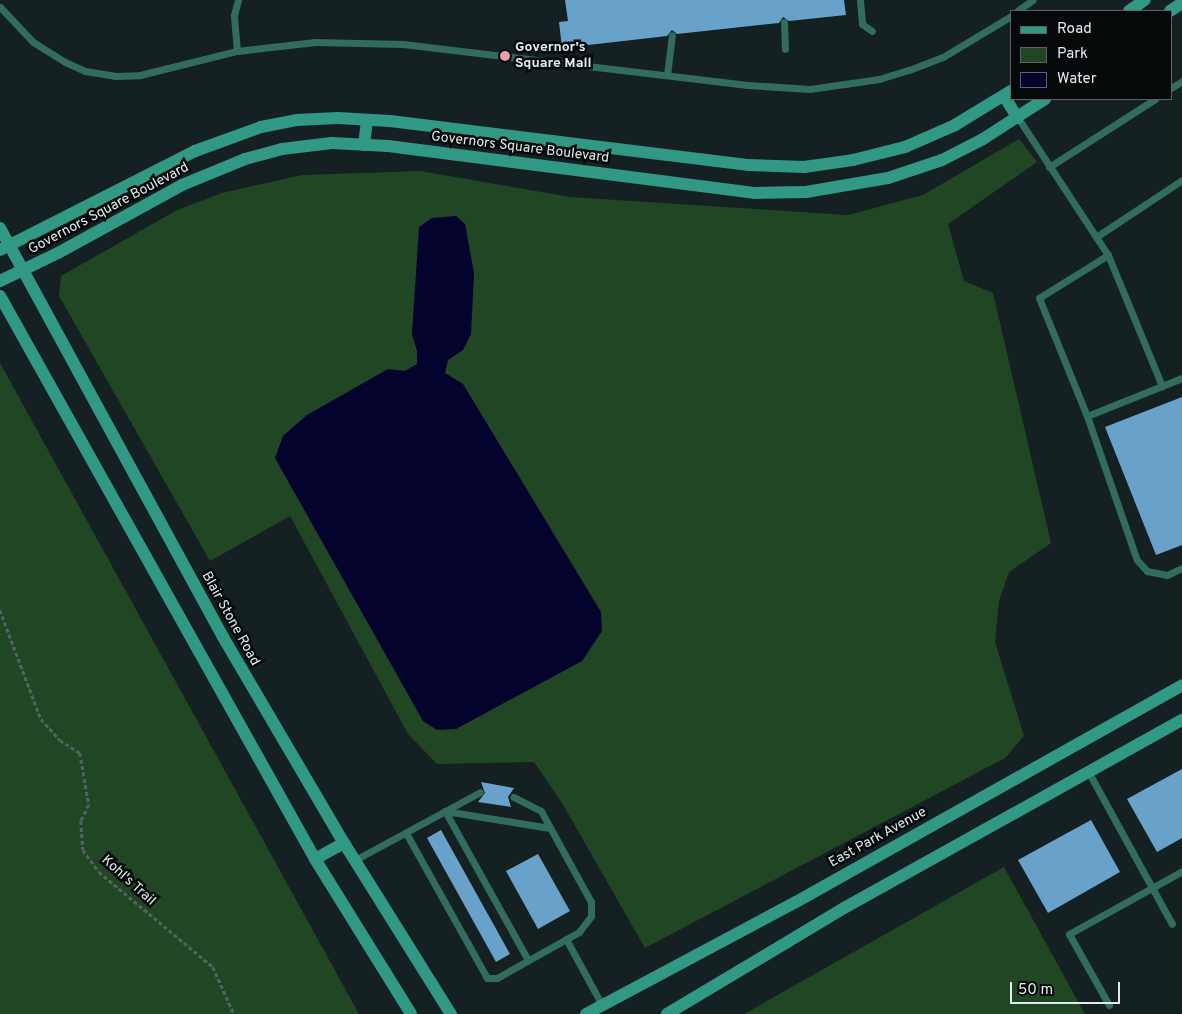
<!DOCTYPE html>
<html>
<head>
<meta charset="utf-8">
<style>
	body { margin:0 }
	#map { position:relative; width:1182px; height:1014px; overflow:hidden; background:#142022; font-family:Overpass,sans-serif }
	div>[style] { position:absolute }
	.green>* { inset:0; background:#204624 }
	.water>* { inset:0; background:#03032d }
	.building>* { inset:0; background:#68a2ca }
	.path>* { height:2.5px; margin-top:-1.25px; transform-origin:0; background:repeating-linear-gradient(90deg,#556062 0 4px,transparent 0 6.5px) }
	.lane>* { height:7px; margin:-3.5px; padding:0 3.5px; transform-origin:3.5px; border-radius:3.5px; background:#316c5f }
	.secondary>* { height:12px; margin:-6px; padding:0 6px; transform-origin:6px; border-radius:6px; background:#319884 }
	.dots>* { width:14px; height:14px; translate:-50% -50%; box-sizing:border-box; border:2px solid #05090a; border-radius:50% }
	span { translate:-50% -50%; white-space:nowrap; text-align:center; line-height:1.15; -webkit-text-stroke:5px #05090a; paint-order:stroke }
	.poi-label { font-size:14px; color:#e2ebec; font-weight:700 }
	.left { translate:0 -50%; text-align:left }
	.street-label { font-size:14px; color:#e2ebec }
	.legend { position:absolute; left:1010px; top:10px; width:162px; height:90px; box-sizing:border-box; background:#05090a; border:1px solid #5d6364; margin:0; padding:6px 9px; list-style:none; font-size:15px; color:#e2ebec }
	.legend li { display:flex; align-items:center; gap:10px; height:25px }
	.legend b { width:25px; border:1px solid #5d6364 }
	.scale { position:absolute; left:1010px; top:982px; width:110px; height:22px; box-sizing:border-box; border:2px solid #e2ebec; border-top:0; padding-left:6px; font-size:15px; line-height:18px; white-space:nowrap; color:#e2ebec; -webkit-text-stroke:4px #05090a; paint-order:stroke }
</style>
</head>
<body>
<div id="map">
	<div class="green">
		<div style="clip-path:polygon(1019px 139px,1037px 162px,948px 224px,964px 281px,993px 293px,1051px 543px,1009px 572px,999px 601px,995px 642px,1024px 736px,1005px 758px,645px 948px,562px 803px,534px 762px,437px 764px,408px 734px,290px 516px,210px 561px,59px 296px,61px 276px,177px 210px,222px 193px,302px 175px,420px 171px,570px 197px,848px 215px,923px 195px)"></div>
		<div style="clip-path:polygon(0 363px,359px 1014px,0 1014px)"></div>
		<div style="clip-path:polygon(1004px 867px,1085px 1014px,744px 1014px)"></div>
	</div>
	<div class="water">
		<div style="clip-path:polygon(456px 216px,465px 224px,474px 273px,471px 334px,463px 350px,448px 360px,445px 373px,463px 384px,601px 612px,602px 631px,582px 661px,456px 729px,437px 730px,423px 721px,275px 458px,283px 436px,307px 415px,388px 369px,405px 371px,417px 364px,417px 351px,412px 334px,419px 227px,432px 218px)"></div>
	</div>
	<div class="building">
		<div style="clip-path:polygon(565px 0,844px 0,846px 15px,789px 21px,783px 17px,779px 23px,677px 34px,672px 30px,667px 36px,562px 48px,559px 22px,568px 21px)"></div>
		<div style="clip-path:polygon(1182px 397px,1182px 545px,1156px 555px,1105px 427px)"></div>
		<div style="clip-path:polygon(1182px 769px,1182px 838px,1157px 852px,1127px 799px)"></div>
		<div style="clip-path:polygon(481px 782px,514px 788px,508px 797px,511px 807px,478px 802px,485px 793px)"></div>
		<div style="clip-path:polygon(1091px 820px,1120px 872px,1048px 913px,1018px 860px)"></div>
		<div style="clip-path:polygon(441px 830px,510px 954px,496px 962px,427px 838px)"></div>
		<div style="clip-path:polygon(538px 854px,570px 911px,538px 929px,506px 871px)"></div>
	</div>
	<div class="path">
		<div style="left:0;top:610px;width:116px;rotate:69.4deg"></div>
		<div style="left:41px;top:719px;width:28px;rotate:48deg"></div>
		<div style="left:60px;top:740px;width:24px;rotate:33deg"></div>
		<div style="left:80px;top:753px;width:53px;rotate:80.2deg"></div>
		<div style="left:89px;top:805px;width:18px;rotate:117deg"></div>
		<div style="left:81px;top:821px;width:29px;rotate:86deg"></div>
		<div style="left:83px;top:850px;width:27px;rotate:54deg"></div>
		<div style="left:99px;top:872px;width:148px;rotate:39.8deg"></div>
		<div style="left:213px;top:967px;width:51px;rotate:65.9deg"></div>
	</div>
	<div class="lane">
		<div style="left:860px;top:0;width:24px;rotate:85deg"></div>
		<div style="left:862px;top:24px;width:12px;rotate:35deg"></div>
		<div style="left:0;top:7px;width:48px;rotate:46.7deg"></div>
		<div style="left:33px;top:42px;width:38px;rotate:32deg"></div>
		<div style="left:65px;top:62px;width:22px;rotate:24deg"></div>
		<div style="left:85px;top:71px;width:30px;rotate:9deg"></div>
		<div style="left:115px;top:76px;width:25px;rotate:-2deg"></div>
		<div style="left:140px;top:75px;width:100px;rotate:-13.9deg"></div>
		<div style="left:237px;top:51px;width:79px;rotate:-6.6deg"></div>
		<div style="left:315px;top:42px;width:88px;rotate:1.3deg"></div>
		<div style="left:403px;top:44px;width:347px;rotate:6.8deg"></div>
		<div style="left:748px;top:85px;width:62px;rotate:3.7deg"></div>
		<div style="left:810px;top:89px;width:70px;rotate:-8.2deg"></div>
		<div style="left:879px;top:79px;width:31px;rotate:-17deg"></div>
		<div style="left:909px;top:70px;width:36px;rotate:-21deg"></div>
		<div style="left:943px;top:57px;width:79px;rotate:-31.1deg"></div>
		<div style="left:1017px;top:11px;width:19px;rotate:-35deg"></div>
		<div style="left:784px;top:22px;width:27px;rotate:88deg"></div>
		<div style="left:237px;top:51px;width:36px;rotate:-95deg"></div>
		<div style="left:234px;top:15px;width:16px;rotate:-75deg"></div>
		<div style="left:667px;top:75px;width:40px;rotate:-82.9deg"></div>
		<div style="left:1171px;top:88px;width:13px;rotate:-32deg"></div>
		<div style="left:1018px;top:118px;width:164px;rotate:56.7deg"></div>
		<div style="left:1108px;top:255px;width:142px;rotate:67.6deg"></div>
		<div style="left:1049px;top:167px;width:126px;rotate:-32.7deg"></div>
		<div style="left:1096px;top:237px;width:103px;rotate:-33.5deg"></div>
		<div style="left:1108px;top:255px;width:81px;rotate:148.1deg"></div>
		<div style="left:1039px;top:298px;width:127px;rotate:67.9deg"></div>
		<div style="left:1087px;top:416px;width:152px;rotate:70.9deg"></div>
		<div style="left:1137px;top:560px;width:15px;rotate:48deg"></div>
		<div style="left:1147px;top:571px;width:20px;rotate:11deg"></div>
		<div style="left:1167px;top:575px;width:17px;rotate:-25deg"></div>
		<div style="left:1087px;top:416px;width:102px;rotate:-21.8deg"></div>
		<div style="left:1089px;top:773px;width:172px;rotate:61.2deg"></div>
		<div style="left:445px;top:811px;width:171px;rotate:60.9deg"></div>
		<div style="left:445px;top:811px;width:106px;rotate:9.2deg"></div>
		<div style="left:406px;top:833px;width:166px;rotate:60.8deg"></div>
		<div style="left:487px;top:978px;width:10px"></div>
		<div style="left:497px;top:978px;width:94px;rotate:-29.3deg"></div>
		<div style="left:579px;top:932px;width:20px;rotate:-53deg"></div>
		<div style="left:591px;top:916px;width:14px;rotate:-90deg"></div>
		<div style="left:591px;top:902px;width:104px;rotate:-118.8deg"></div>
		<div style="left:541px;top:811px;width:31px;rotate:-153deg"></div>
		<div style="left:355px;top:860px;width:142px;rotate:-28.5deg"></div>
		<div style="left:566px;top:939px;width:75px;rotate:61.4deg"></div>
		<div style="left:1109px;top:1005px;width:81px;rotate:-119.4deg"></div>
		<div style="left:1069px;top:934px;width:129px;rotate:-29.1deg"></div>
	</div>
	<div class="secondary">
		<div style="left:1129px;top:11px;width:19px;rotate:-35deg"></div>
		<div style="left:1170px;top:11px;width:14px;rotate:-34deg"></div>
		<div style="left:1004px;top:96px;width:26px;rotate:58deg"></div>
		<div style="left:364px;top:145px;width:25px;rotate:-83deg"></div>
		<div style="left:0;top:228px;width:466px;rotate:61.4deg"></div>
		<div style="left:223px;top:637px;width:239px;rotate:59.6deg"></div>
		<div style="left:344px;top:843px;width:202px;rotate:58deg"></div>
		<div style="left:0;top:250px;width:219px;rotate:-26.9deg"></div>
		<div style="left:195px;top:151px;width:70px;rotate:-20deg"></div>
		<div style="left:261px;top:127px;width:37px;rotate:-11deg"></div>
		<div style="left:297px;top:120px;width:41px;rotate:-2.8deg"></div>
		<div style="left:338px;top:118px;width:52px;rotate:3.3deg"></div>
		<div style="left:390px;top:121px;width:362px;rotate:7deg"></div>
		<div style="left:749px;top:165px;width:55px;rotate:2.1deg"></div>
		<div style="left:804px;top:167px;width:49px;rotate:-8.1deg"></div>
		<div style="left:853px;top:160px;width:54px;rotate:-14deg"></div>
		<div style="left:905px;top:147px;width:55px;rotate:-23.7deg"></div>
		<div style="left:955px;top:125px;width:66px;rotate:-31.3deg"></div>
		<div style="left:0;top:281px;width:64px;rotate:-25.8deg"></div>
		<div style="left:58px;top:253px;width:141px;rotate:-28.7deg"></div>
		<div style="left:182px;top:185px;width:68px;rotate:-22.4deg"></div>
		<div style="left:245px;top:159px;width:38px;rotate:-15deg"></div>
		<div style="left:282px;top:149px;width:50px;rotate:-6.8deg"></div>
		<div style="left:332px;top:143px;width:56px;rotate:3.1deg"></div>
		<div style="left:388px;top:146px;width:369px;rotate:7.3deg"></div>
		<div style="left:754px;top:193px;width:52px;rotate:-1.1deg"></div>
		<div style="left:806px;top:192px;width:83px;rotate:-9.7deg"></div>
		<div style="left:888px;top:178px;width:57px;rotate:-18.4deg"></div>
		<div style="left:942px;top:160px;width:46px;rotate:-27.1deg"></div>
		<div style="left:983px;top:139px;width:74px;rotate:-32.8deg"></div>
		<div style="left:0;top:296px;width:645px;rotate:60.77deg"></div>
		<div style="left:315px;top:859px;width:182px;rotate:58.2deg"></div>
		<div style="left:315px;top:859px;width:33px;rotate:-29deg"></div>
		<div style="left:586px;top:1014px;width:238px;rotate:-28.1deg"></div>
		<div style="left:796px;top:902px;width:443px;rotate:-29.3deg"></div>
		<div style="left:667px;top:1014px;width:206px;rotate:-30.9deg"></div>
		<div style="left:844px;top:908px;width:387px;rotate:-29.1deg"></div>
	</div>
	<div class="dots">
		<div style="left:505px;top:56px;background:#f29ab0"></div>
	</div>
	<div class="poi-label">
		<span class="left" style="left:515px;top:56px">Governor's<br>Square Mall</span>
	</div>
	<div class="street-label">
		<span style="left:520px;top:148px;rotate:7deg">Governors Square Boulevard</span>
		<span style="left:109px;top:209px;rotate:-28deg">Governors Square Boulevard</span>
		<span style="left:230px;top:619px;rotate:61deg">Blair Stone Road</span>
		<span style="left:878px;top:838px;rotate:-29deg">East Park Avenue</span>
		<span style="left:128px;top:881px;rotate:42deg">Kohl's Trail</span>
	</div>
	<ul class="legend">
	<li><b style="height:6px;background:#319884"></b>Road</li>
	<li><b style="height:14px;background:#204624"></b>Park</li>
	<li><b style="height:14px;background:#03032d"></b>Water</li>
	</ul>
	<div class="scale">50 m</div>
</div>
</body>
</html>
